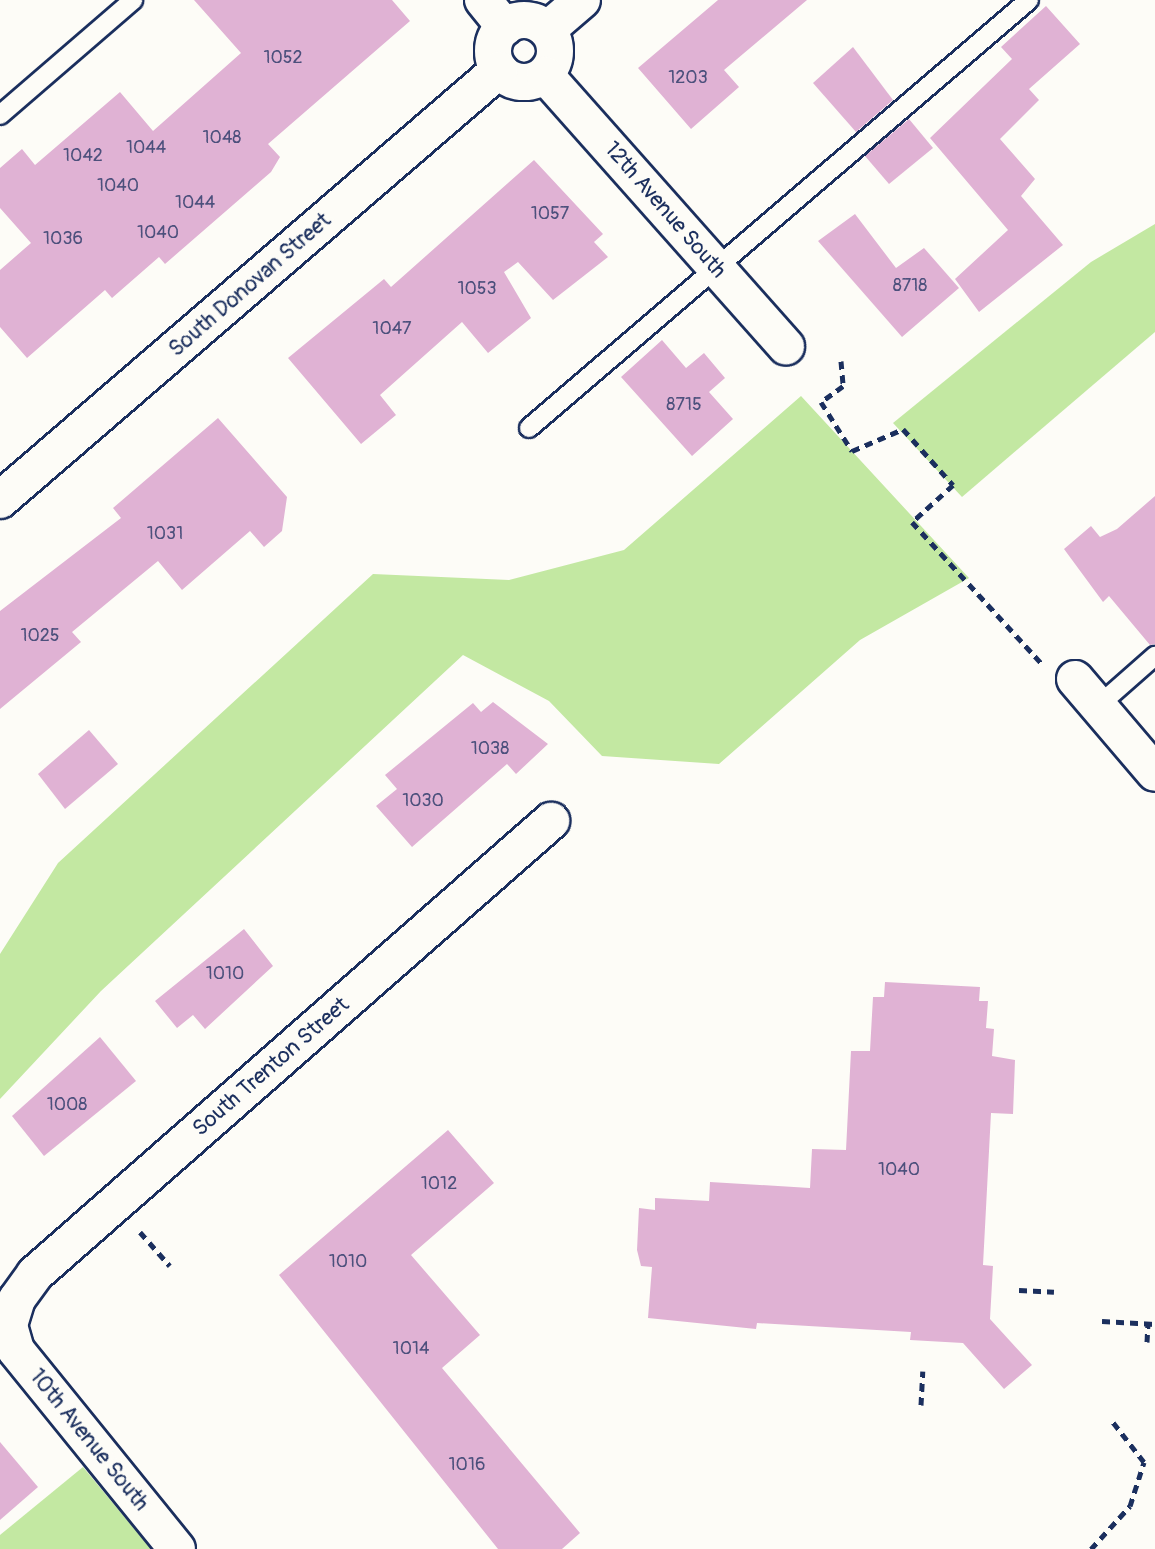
<!DOCTYPE html>
<html>
<head>
<meta charset="utf-8">
<style>
	body { margin:0 }
	#map { position:relative; width:1155px; height:1549px; overflow:hidden; background:#fdfcf7; font-family:Pangolin,sans-serif }
	div>[style] { position:absolute }
	.green>* { inset:0; background:#c3e8a2 }
	.building>* { inset:0; background:#e0b2d4 }
	.path>* { height:5px; margin-top:-2.5px; transform-origin:0; background:repeating-linear-gradient(90deg,#1b2f5e 0 8px,transparent 0 14px) }
	.roads { filter:drop-shadow(2px 0 #1b2f5e) drop-shadow(-2px 0 #1b2f5e) drop-shadow(0 2px #1b2f5e) drop-shadow(0 -2px #1b2f5e) }
	.lane>* { height:18px; margin:-9px; padding:0 9px; transform-origin:9px; border-radius:9px; background:#fdfcf7 }
	.street>* { height:36px; margin:-18px; padding:0 18px; transform-origin:18px; border-radius:18px; background:#fdfcf7 }
	.street>.ring { margin:-18px; padding:0; box-sizing:content-box; background:none; border:36px solid #fdfcf7; border-radius:50% }
	span { translate:-50% -50%; white-space:nowrap; text-align:center; line-height:1.15; -webkit-text-stroke:7px #fdfcf7; paint-order:stroke }
	.number-label { font-size:18px; color:#4c507c }
	.number-label span { -webkit-text-stroke-width:0 }
	.street-label { font-size:22px; color:#1b2f5e }
</style>
</head>
<body>
<div id="map">
	<div class="green">
		<div style="clip-path:polygon(1155px 224px,1155px 332px,962px 497px,893px 423px,1091px 262px)"></div>
		<div style="clip-path:polygon(801px 396px,969px 578px,860px 640px,719px 764px,602px 756px,549px 701px,463px 655px,101px 991px,0 1099px,0 954px,58px 863px,373px 574px,509px 580px,624px 550px)"></div>
		<div style="clip-path:polygon(83px 1467px,151px 1549px,0 1549px,0 1535px)"></div>
	</div>
	<div class="building">
		<div style="clip-path:polygon(194px 0,392px 0,410px 21px,268px 144px,280px 157px,271px 172px,165px 264px,159px 257px,112px 298px,105px 290px,27px 358px,0 327px,0 270px,31px 243px,0 208px,0 168px,22px 149px,35px 165px,120px 92px,153px 131px,241px 53px)"></div>
		<div style="clip-path:polygon(718px 0,807px 0,724px 70px,739px 87px,691px 129px,638px 68px)"></div>
		<div style="clip-path:polygon(1046px 6px,1080px 44px,1029px 89px,1039px 100px,1000px 139px,1035px 179px,1021px 196px,1063px 245px,979px 312px,955px 279px,1008px 230px,930px 138px,1012px 59px,1001px 47px)"></div>
		<div style="clip-path:polygon(853px 47px,893px 100px,856px 132px,813px 83px)"></div>
		<div style="clip-path:polygon(909px 119px,933px 148px,889px 184px,865px 156px)"></div>
		<div style="clip-path:polygon(534px 160px,603px 234px,594px 242px,608px 257px,553px 300px,518px 262px,504px 272px,531px 318px,488px 353px,462px 322px,380px 395px,396px 415px,361px 444px,288px 358px,384px 279px,391px 287px)"></div>
		<div style="clip-path:polygon(855px 214px,896px 268px,924px 248px,959px 288px,902px 337px,818px 241px)"></div>
		<div style="clip-path:polygon(662px 340px,686px 368px,704px 353px,725px 378px,709px 392px,733px 419px,692px 456px,621px 377px)"></div>
		<div style="clip-path:polygon(218px 418px,287px 497px,282px 531px,264px 547px,250px 531px,182px 590px,158px 561px,72px 632px,81px 642px,0 709px,0 611px,121px 518px,113px 508px)"></div>
		<div style="clip-path:polygon(1155px 496px,1155px 644px,1150px 645px,1109px 596px,1103px 602px,1064px 549px,1091px 526px,1100px 537px,1117px 529px)"></div>
		<div style="clip-path:polygon(493px 702px,548px 744px,516px 774px,507px 764px,412px 847px,376px 806px,397px 789px,385px 775px,473px 703px,481px 712px)"></div>
		<div style="clip-path:polygon(89px 730px,118px 764px,65px 809px,38px 774px)"></div>
		<div style="clip-path:polygon(244px 929px,273px 966px,205px 1029px,193px 1015px,177px 1028px,155px 1001px)"></div>
		<div style="clip-path:polygon(885px 982px,980px 987px,979px 1001px,988px 1001px,986px 1028px,994px 1029px,992px 1056px,1015px 1060px,1013px 1114px,991px 1113px,983px 1265px,993px 1266px,990px 1319px,1032px 1365px,1004px 1389px,963px 1343px,910px 1340px,911px 1332px,757px 1323px,756px 1329px,648px 1318px,652px 1267px,641px 1266px,637px 1250px,639px 1208px,655px 1210px,655px 1198px,709px 1201px,710px 1182px,810px 1188px,812px 1149px,846px 1150px,851px 1051px,870px 1051px,873px 997px,884px 997px)"></div>
		<div style="clip-path:polygon(100px 1037px,136px 1081px,44px 1156px,12px 1116px)"></div>
		<div style="clip-path:polygon(448px 1130px,494px 1183px,411px 1255px,480px 1335px,442px 1368px,580px 1533px,562px 1549px,498px 1549px,279px 1275px)"></div>
		<div style="clip-path:polygon(0 1442px,38px 1487px,0 1520px)"></div>
	</div>
	<div class="path">
		<div style="left:841px;top:361px;width:25px;rotate:85deg"></div>
		<div style="left:843px;top:386px;width:27px;rotate:144deg"></div>
		<div style="left:821px;top:402px;width:58px;rotate:57.7deg"></div>
		<div style="left:852px;top:451px;width:56px;rotate:-23.3deg"></div>
		<div style="left:903px;top:429px;width:75px;rotate:48.2deg"></div>
		<div style="left:953px;top:485px;width:55px;rotate:137.9deg"></div>
		<div style="left:912px;top:522px;width:191px;rotate:47.5deg"></div>
		<div style="left:140px;top:1232px;width:45px;rotate:48.6deg"></div>
		<div style="left:1019px;top:1290px;width:35px;rotate:3deg"></div>
		<div style="left:1102px;top:1321px;width:53px;rotate:3.2deg"></div>
		<div style="left:1147px;top:1342px;width:19px;rotate:-87deg"></div>
		<div style="left:921px;top:1405px;width:34px;rotate:-87deg"></div>
		<div style="left:1091px;top:1549px;width:58px;rotate:-47.8deg"></div>
		<div style="left:1130px;top:1506px;width:46px;rotate:-72.3deg"></div>
		<div style="left:1144px;top:1462px;width:51px;rotate:-127.8deg"></div>
	</div>
	<div class="roads">
		<div class="lane">
			<div style="left:0;top:115px;width:176px;rotate:-40.8deg"></div>
			<div style="left:529px;top:428px;width:658px;rotate:-40.56deg"></div>
			<div style="left:1098px;top:706px;width:76px;rotate:-41.3deg"></div>
		</div>
		<div class="street">
			<div style="left:483px;top:0;width:35px;rotate:51deg"></div>
			<div class="ring" style="left:493px;top:20px;width:26px;height:26px"></div>
			<div style="left:547px;top:30px;width:46px;rotate:-40.6deg"></div>
			<div style="left:545px;top:75px;width:363px;rotate:48.4deg"></div>
			<div style="left:0;top:500px;width:659px;rotate:-40.75deg"></div>
			<div style="left:1075px;top:679px;width:123px;rotate:49.6deg"></div>
			<div style="left:177px;top:1549px;width:256px;rotate:-129deg"></div>
			<div style="left:16px;top:1350px;width:26px;rotate:-106deg"></div>
			<div style="left:9px;top:1325px;width:27px;rotate:-73deg"></div>
			<div style="left:17px;top:1299px;width:31px;rotate:-54deg"></div>
			<div style="left:35px;top:1274px;width:687px;rotate:-41.28deg"></div>
		</div>
	</div>
	<div class="number-label">
		<span style="left:283px;top:58px">1052</span>
		<span style="left:688px;top:78px">1203</span>
		<span style="left:222px;top:138px">1048</span>
		<span style="left:146px;top:148px">1044</span>
		<span style="left:83px;top:156px">1042</span>
		<span style="left:118px;top:186px">1040</span>
		<span style="left:195px;top:203px">1044</span>
		<span style="left:550px;top:214px">1057</span>
		<span style="left:158px;top:233px">1040</span>
		<span style="left:63px;top:239px">1036</span>
		<span style="left:910px;top:286px">8718</span>
		<span style="left:477px;top:289px">1053</span>
		<span style="left:392px;top:329px">1047</span>
		<span style="left:684px;top:405px">8715</span>
		<span style="left:165px;top:534px">1031</span>
		<span style="left:40px;top:636px">1025</span>
		<span style="left:490px;top:749px">1038</span>
		<span style="left:423px;top:801px">1030</span>
		<span style="left:225px;top:974px">1010</span>
		<span style="left:67px;top:1105px">1008</span>
		<span style="left:899px;top:1170px">1040</span>
		<span style="left:439px;top:1184px">1012</span>
		<span style="left:348px;top:1262px">1010</span>
		<span style="left:411px;top:1349px">1014</span>
		<span style="left:467px;top:1465px">1016</span>
	</div>
	<div class="street-label">
		<span style="left:665px;top:210px;rotate:49deg">12th Avenue South</span>
		<span style="left:250px;top:285px;rotate:-41deg">South Donovan Street</span>
		<span style="left:271px;top:1067px;rotate:-41deg">South Trenton Street</span>
		<span style="left:89px;top:1440px;rotate:51deg">10th Avenue South</span>
	</div>
</div>
</body>
</html>
